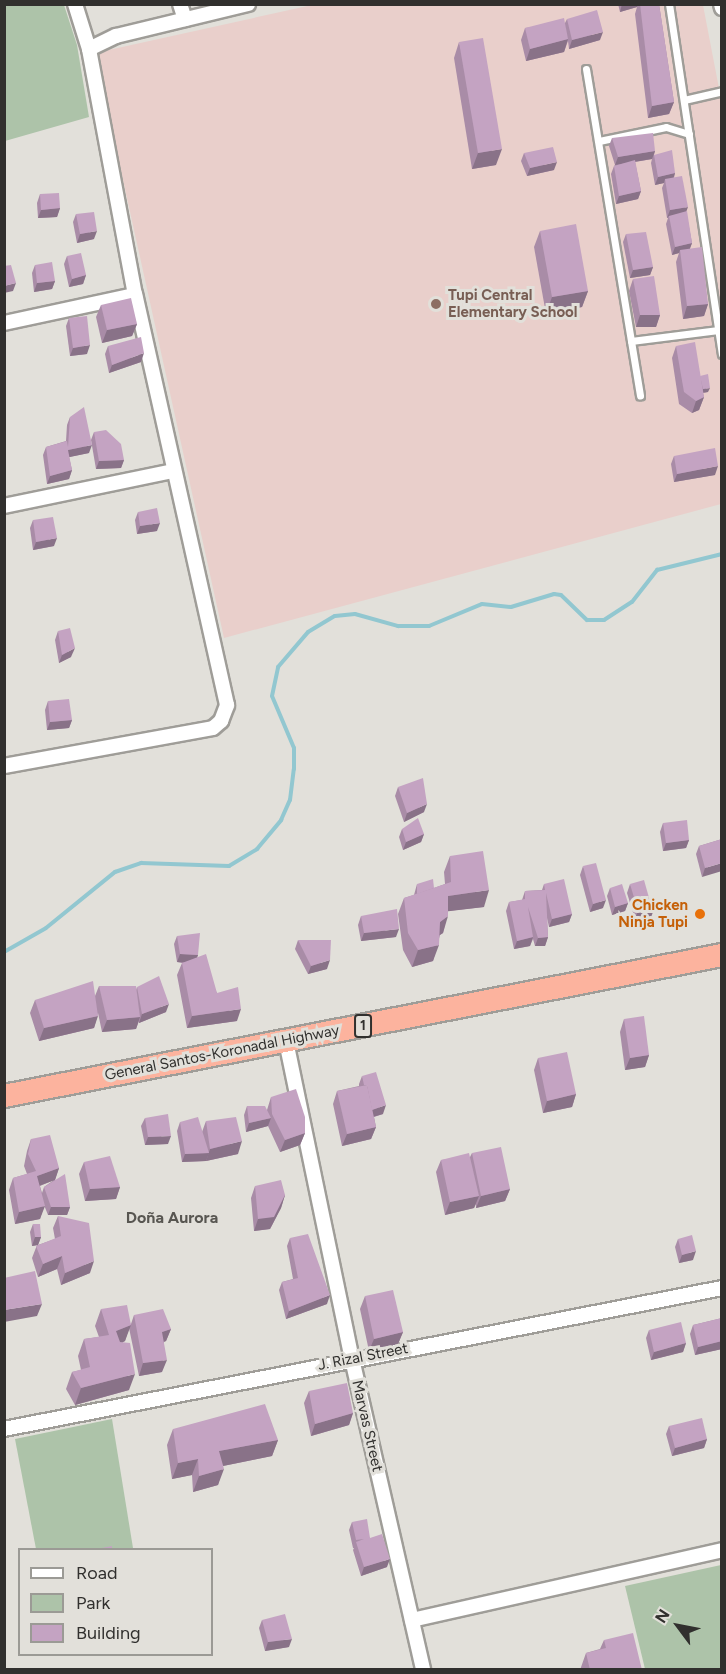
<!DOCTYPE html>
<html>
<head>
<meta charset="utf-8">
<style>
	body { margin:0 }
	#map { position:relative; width:726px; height:1674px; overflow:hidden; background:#e2e0da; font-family:Figtree,sans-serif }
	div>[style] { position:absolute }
	.education>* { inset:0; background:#e9cfcb }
	.green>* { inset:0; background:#adc3a9 }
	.stream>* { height:4px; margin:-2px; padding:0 2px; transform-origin:2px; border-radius:2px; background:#92c7d0 }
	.roads { filter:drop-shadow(2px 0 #9f9d98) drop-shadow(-2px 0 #9f9d98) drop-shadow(0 2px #9f9d98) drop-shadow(0 -2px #9f9d98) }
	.service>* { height:7px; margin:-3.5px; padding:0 3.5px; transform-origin:3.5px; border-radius:3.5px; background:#fff }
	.minor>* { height:14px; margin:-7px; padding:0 7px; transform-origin:7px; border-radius:7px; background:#fff }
	.trunk>* { height:22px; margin:-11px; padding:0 11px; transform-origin:11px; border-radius:11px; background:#fcb39e }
	.wall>* { inset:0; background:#a98ca7 }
	.shaded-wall>* { inset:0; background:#897288 }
	.building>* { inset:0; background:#c4a3c2 }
	.dots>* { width:16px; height:16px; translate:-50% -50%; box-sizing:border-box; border:3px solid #e2e0da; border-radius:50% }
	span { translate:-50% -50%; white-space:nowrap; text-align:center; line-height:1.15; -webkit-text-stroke:6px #e2e0da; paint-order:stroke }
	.shield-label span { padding:2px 4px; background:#e2e0da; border:2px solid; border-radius:4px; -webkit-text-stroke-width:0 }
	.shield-label { font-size:14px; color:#31302e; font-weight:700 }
	.education-label { font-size:15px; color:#785e54; font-weight:700 }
	.left { translate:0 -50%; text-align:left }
	.food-label { font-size:15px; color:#c56008; font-weight:700 }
	.right { translate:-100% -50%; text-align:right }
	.street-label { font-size:15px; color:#31302e }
	.neighbourhood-label { font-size:16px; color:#585651; font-weight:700 }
	.frame { position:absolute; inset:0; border:6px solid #31302e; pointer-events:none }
	.legend { position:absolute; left:18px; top:1548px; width:195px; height:108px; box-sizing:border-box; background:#e2e0da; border:2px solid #9b9a95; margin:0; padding:8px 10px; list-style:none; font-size:18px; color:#31302e }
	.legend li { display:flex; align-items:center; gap:12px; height:30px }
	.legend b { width:30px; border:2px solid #9b9a95 }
	.north { position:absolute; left:648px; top:1596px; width:60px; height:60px; -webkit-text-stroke:4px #e2e0da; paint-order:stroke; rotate:302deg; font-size:16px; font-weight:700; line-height:24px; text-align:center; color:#31302e }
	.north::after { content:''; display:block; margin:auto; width:21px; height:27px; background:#31302e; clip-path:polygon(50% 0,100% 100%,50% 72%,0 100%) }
</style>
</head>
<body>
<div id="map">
	<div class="education">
		<div style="clip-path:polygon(312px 5px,703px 5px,722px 104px,721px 504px,224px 638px,95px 53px)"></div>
	</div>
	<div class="green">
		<div style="clip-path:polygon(5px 4px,64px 5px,77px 45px,89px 117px,5px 141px)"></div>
		<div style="clip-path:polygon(112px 1419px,133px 1548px,36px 1549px,15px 1439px)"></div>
		<div style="clip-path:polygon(721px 1565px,721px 1669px,645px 1669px,625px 1586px)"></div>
	</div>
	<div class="stream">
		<div style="left:4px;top:952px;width:48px;rotate:-29.7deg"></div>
		<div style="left:46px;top:928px;width:89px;rotate:-39.1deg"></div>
		<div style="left:115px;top:872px;width:28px;rotate:-19deg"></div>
		<div style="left:141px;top:863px;width:88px;rotate:2deg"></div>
		<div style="left:229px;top:866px;width:33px;rotate:-31deg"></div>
		<div style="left:257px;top:849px;width:38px;rotate:-50deg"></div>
		<div style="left:281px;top:820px;width:22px;rotate:-66deg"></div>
		<div style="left:290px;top:800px;width:31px;rotate:-83deg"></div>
		<div style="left:294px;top:769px;width:21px;rotate:-90deg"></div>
		<div style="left:294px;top:748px;width:56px;rotate:-112.9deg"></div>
		<div style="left:272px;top:696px;width:30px;rotate:-78deg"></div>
		<div style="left:278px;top:667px;width:46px;rotate:-49.4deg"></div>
		<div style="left:308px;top:632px;width:31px;rotate:-31deg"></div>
		<div style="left:335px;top:616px;width:20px;rotate:-6deg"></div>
		<div style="left:355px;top:614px;width:45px;rotate:15.6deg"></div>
		<div style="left:398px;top:626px;width:31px"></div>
		<div style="left:429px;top:626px;width:57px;rotate:-22.5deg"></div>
		<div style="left:482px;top:604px;width:29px;rotate:6deg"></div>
		<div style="left:511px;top:607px;width:45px;rotate:-16.8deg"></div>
		<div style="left:554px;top:594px;width:7px;rotate:8deg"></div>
		<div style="left:561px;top:595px;width:36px;rotate:44deg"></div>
		<div style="left:587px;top:620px;width:17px"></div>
		<div style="left:604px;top:620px;width:33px;rotate:-33deg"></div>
		<div style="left:632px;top:602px;width:41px;rotate:-52deg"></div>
		<div style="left:657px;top:570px;width:67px;rotate:-13.8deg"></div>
	</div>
	<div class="roads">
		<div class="service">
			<div style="left:669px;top:4px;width:354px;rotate:81.4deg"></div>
			<div style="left:586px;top:69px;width:331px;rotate:80.6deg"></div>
			<div style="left:684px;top:100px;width:39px;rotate:-13deg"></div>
			<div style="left:599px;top:141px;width:68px;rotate:-11.8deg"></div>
			<div style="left:666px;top:127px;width:24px;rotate:17deg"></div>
			<div style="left:631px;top:341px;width:88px;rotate:-7.2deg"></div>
		</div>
		<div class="minor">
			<div style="left:180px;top:4px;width:16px;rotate:72deg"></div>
			<div style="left:721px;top:4px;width:4px;rotate:76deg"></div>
			<div style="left:89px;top:49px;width:30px;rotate:-26deg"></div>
			<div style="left:116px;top:36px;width:136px;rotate:-13.6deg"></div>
			<div style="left:4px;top:323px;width:134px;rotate:-12.1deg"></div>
			<div style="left:4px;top:506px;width:173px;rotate:-11.7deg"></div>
			<div style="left:4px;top:766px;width:212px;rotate:-10.3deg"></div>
			<div style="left:213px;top:728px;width:11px;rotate:-41deg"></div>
			<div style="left:221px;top:721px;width:17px;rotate:-69deg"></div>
			<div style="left:227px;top:705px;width:420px;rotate:-102.6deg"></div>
			<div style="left:135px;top:295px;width:250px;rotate:-100.6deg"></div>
			<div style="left:89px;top:49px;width:47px;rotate:-107.3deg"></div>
			<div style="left:286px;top:1041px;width:325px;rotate:78.3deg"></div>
			<div style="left:352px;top:1359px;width:319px;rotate:77.1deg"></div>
			<div style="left:4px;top:1429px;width:732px;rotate:-11.11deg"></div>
			<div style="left:412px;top:1620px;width:318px;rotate:-12.7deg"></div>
		</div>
		<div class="trunk">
			<div style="left:4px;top:1096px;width:732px;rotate:-11.11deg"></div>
		</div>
	</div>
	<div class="wall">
		<div style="clip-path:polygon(618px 4px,659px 4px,674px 102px,669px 114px,648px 118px,635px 14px,637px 7px,620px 12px)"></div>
		<div style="clip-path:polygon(567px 19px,600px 40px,569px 49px,568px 41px,564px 52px,526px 61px,521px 40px,525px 28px,565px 23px)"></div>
		<div style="clip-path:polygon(459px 42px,496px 165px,472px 169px,454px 58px)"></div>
		<div style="clip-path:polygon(612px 138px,655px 151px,654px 155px,675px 173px,674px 178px,686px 211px,692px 243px,690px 248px,708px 304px,704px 316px,683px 319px,676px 262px,679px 253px,672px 255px,666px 224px,668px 218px,667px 218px,662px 188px,664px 183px,655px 185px,651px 163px,652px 159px,635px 162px,641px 191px,638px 199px,616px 204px,611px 174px,614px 166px,615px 165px,609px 146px)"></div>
		<div style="clip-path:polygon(524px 153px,554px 170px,527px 176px,521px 161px)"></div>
		<div style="clip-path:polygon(40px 194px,60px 208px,57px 217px,38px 218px,37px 203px)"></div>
		<div style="clip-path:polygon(76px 214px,94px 239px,77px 243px,73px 222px)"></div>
		<div style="clip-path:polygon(540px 231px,588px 291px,582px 307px,546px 314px,534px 247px)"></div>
		<div style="clip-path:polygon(626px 234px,653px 267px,650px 275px,630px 278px,623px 242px)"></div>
		<div style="clip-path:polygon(67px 256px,86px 275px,83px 284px,69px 287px,64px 264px)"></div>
		<div style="clip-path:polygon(35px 265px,55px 281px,52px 289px,34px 292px,32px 273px)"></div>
		<div style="clip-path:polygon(633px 279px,660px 315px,656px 327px,636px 327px,629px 291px)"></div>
		<div style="clip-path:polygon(101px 305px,137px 324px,132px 336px,102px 343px,96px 317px)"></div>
		<div style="clip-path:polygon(69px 318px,87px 354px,70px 356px,66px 326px)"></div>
		<div style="clip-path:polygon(108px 346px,141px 362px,109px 373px,105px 354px)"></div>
		<div style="clip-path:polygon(676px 346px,700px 376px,708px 392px,703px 393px,704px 397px,699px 410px,692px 413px,679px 404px,672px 358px)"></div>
		<div style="clip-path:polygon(70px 417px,89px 453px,69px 457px,72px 470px,69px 479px,47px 484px,43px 455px,46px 447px,66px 441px,67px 425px)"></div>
		<div style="clip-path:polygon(94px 432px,124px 460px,121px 468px,96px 469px,91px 440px)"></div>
		<div style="clip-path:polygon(674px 456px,715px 475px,674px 482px,671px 464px)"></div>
		<div style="clip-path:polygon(138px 512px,157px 531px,137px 534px,135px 520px)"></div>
		<div style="clip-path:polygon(33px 520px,54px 546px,33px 550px,30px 528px)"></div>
		<div style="clip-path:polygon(58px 631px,71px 657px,59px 663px,55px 640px)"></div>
		<div style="clip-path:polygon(48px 701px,72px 720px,69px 728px,47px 730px,45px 710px)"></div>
		<div style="clip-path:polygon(398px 787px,424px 812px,404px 822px,395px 796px)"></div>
		<div style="clip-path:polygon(663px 823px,689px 840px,686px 848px,663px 851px,660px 832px)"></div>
		<div style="clip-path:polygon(402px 829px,424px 834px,421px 842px,403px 850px,399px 837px)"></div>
		<div style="clip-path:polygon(722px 839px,702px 877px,696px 854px,699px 846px)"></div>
		<div style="clip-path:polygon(450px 856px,484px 907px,448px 911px,443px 933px,440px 935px,433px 961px,412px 967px,403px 950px,398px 914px,404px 898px,414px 895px,417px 884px,434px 888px,445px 884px,444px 872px)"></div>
		<div style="clip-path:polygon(583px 866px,603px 908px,590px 912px,580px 875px)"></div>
		<div style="clip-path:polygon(544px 884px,572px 914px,569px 922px,549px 927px,547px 918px,548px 937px,545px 946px,535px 946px,533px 939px,530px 946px,514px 949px,506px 911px,509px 902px,522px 900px,525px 891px,542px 890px)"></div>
		<div style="clip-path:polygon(630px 884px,650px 920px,635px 919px,627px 893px)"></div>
		<div style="clip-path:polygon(610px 888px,628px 903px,625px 911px,612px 915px,607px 896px)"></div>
		<div style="clip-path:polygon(361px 916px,396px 937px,361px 941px,358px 925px)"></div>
		<div style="clip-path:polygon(177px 936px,198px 955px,197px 957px,217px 993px,237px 1021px,187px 1028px,177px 975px,182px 963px,177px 962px,174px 944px)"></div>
		<div style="clip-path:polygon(298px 940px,327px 969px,308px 974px,295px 949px)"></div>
		<div style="clip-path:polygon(99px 986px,136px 990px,137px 987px,166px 1012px,139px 1023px,139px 1021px,136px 1029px,102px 1032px,98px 1013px,94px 1028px,39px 1041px,30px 1013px,35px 1000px,95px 996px)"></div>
		<div style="clip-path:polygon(624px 1019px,649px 1055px,645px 1067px,625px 1070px,620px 1032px)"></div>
		<div style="clip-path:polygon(538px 1058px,576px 1094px,572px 1107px,543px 1113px,534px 1070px)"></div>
		<div style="clip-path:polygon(362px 1076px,383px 1114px,374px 1117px,376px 1127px,371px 1139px,342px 1146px,333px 1104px,337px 1091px,359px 1086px,359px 1084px)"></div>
		<div style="clip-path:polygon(271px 1097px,305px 1133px,300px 1145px,280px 1152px,268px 1126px,246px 1132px,244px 1115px,247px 1106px,267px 1110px)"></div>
		<div style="clip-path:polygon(145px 1118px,168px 1144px,145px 1145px,141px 1126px)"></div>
		<div style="clip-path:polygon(206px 1121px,238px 1154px,206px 1161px,182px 1162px,177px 1131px,180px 1122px,202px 1132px)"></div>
		<div style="clip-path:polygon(evenodd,31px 1139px,59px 1168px,55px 1180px,70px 1207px,67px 1215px,48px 1215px,44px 1205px,40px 1219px,15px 1224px,9px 1190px,13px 1178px,27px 1174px,24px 1166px,27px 1151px,31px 1139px,54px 1180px,44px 1187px,42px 1193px,40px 1186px,54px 1180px)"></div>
		<div style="clip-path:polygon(472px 1153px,510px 1189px,505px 1201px,476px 1208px,476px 1204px,474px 1208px,445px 1215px,436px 1172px,441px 1160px,470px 1157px)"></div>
		<div style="clip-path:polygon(84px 1162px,120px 1187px,116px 1199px,85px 1201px,79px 1174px)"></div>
		<div style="clip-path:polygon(255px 1186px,285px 1195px,281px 1208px,270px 1229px,254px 1231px,251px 1198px)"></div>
		<div style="clip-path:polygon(58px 1216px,90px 1273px,61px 1285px,57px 1269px,38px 1277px,32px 1258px,37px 1245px,32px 1246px,30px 1232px,33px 1224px,41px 1237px,38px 1245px,55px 1239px,53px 1228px)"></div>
		<div style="clip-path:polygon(290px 1238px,327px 1304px,286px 1319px,279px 1290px,282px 1282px,293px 1279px,287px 1246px)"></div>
		<div style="clip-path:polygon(678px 1239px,693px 1260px,679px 1263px,675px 1247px)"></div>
		<div style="clip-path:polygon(365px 1296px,403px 1332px,398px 1344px,369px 1351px,360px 1309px)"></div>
		<div style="clip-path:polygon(101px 1309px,131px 1324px,134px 1315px,171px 1329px,166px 1341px,164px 1342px,162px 1372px,139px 1376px,129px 1328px,125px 1341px,123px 1342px,129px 1390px,75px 1405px,66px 1389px,72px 1372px,81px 1370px,78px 1356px,84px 1339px,99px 1337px,95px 1326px)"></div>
		<div style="clip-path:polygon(722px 1318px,722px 1349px,695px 1355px,690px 1334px,693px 1325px)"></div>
		<div style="clip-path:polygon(649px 1330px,686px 1343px,683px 1352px,651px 1360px,646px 1338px)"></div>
		<div style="clip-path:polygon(309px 1391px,353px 1413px,349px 1425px,311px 1436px,304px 1403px)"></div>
		<div style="clip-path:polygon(669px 1426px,707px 1439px,704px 1448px,672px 1456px,666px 1434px)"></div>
		<div style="clip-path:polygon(173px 1429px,278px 1440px,272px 1456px,223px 1466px,218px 1485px,193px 1492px,192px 1475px,172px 1479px,167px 1445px)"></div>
		<div style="clip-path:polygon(352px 1522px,370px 1538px,387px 1567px,361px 1576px,353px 1550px,354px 1548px,353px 1548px,349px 1530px)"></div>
		<div style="clip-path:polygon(262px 1620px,289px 1647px,265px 1651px,259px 1628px)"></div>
		<div style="clip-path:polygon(604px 1640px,642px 1670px,580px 1670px,586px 1653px,600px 1649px)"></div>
	</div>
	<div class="shaded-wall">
		<div style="clip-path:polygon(622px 4px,638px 4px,637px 7px,620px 12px)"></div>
		<div style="clip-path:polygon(603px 32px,600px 40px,569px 49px,572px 40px)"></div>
		<div style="clip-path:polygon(568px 39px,564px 52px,526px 61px,530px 49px)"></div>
		<div style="clip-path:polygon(674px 102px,669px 114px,648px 118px,652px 106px)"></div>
		<div style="clip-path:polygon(502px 149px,496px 165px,472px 169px,478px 153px)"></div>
		<div style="clip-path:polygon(655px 151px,652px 159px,615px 165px,618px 157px)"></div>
		<div style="clip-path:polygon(557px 162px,554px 170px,527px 176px,530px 168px)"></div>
		<div style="clip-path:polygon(675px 173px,672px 182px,665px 179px,664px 183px,655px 185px,658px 177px)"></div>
		<div style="clip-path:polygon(641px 191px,638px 199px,616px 204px,619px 196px)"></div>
		<div style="clip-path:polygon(688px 207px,685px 215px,669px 216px,667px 218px,670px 210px)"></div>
		<div style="clip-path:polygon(60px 208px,57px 217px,38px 218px,41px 210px)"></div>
		<div style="clip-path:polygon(97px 231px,94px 239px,77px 243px,80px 234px)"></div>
		<div style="clip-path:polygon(692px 243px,689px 251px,680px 250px,679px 253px,672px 255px,675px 247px)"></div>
		<div style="clip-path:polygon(653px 267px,650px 275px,630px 278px,633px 270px)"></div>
		<div style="clip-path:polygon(86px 275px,83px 284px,69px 287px,72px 279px)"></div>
		<div style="clip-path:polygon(55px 281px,52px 289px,34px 292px,37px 283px)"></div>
		<div style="clip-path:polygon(16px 283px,13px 291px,4px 293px,4px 286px)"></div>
		<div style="clip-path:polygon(588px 291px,582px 307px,546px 314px,552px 297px)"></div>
		<div style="clip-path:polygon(708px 304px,704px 316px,683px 319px,687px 306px)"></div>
		<div style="clip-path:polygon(640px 315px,660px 315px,656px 327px,636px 327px)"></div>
		<div style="clip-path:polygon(137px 324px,132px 336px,102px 343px,107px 330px)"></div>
		<div style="clip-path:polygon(90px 345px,87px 354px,70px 356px,73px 348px)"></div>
		<div style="clip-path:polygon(144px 353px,141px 362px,109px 373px,112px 365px)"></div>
		<div style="clip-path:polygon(710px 388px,708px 392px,701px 393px,703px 389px)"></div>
		<div style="clip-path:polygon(704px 397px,699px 410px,692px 413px,696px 401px)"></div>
		<div style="clip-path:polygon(92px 445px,89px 453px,65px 458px,68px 450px)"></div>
		<div style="clip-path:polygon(124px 460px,121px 468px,96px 469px,99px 461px)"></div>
		<div style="clip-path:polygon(718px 466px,715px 475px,674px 482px,677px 474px)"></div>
		<div style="clip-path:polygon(72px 470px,69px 479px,47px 484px,50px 476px)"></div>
		<div style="clip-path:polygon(160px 523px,157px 531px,137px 534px,140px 526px)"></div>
		<div style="clip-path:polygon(57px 538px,54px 546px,33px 550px,36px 542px)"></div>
		<div style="clip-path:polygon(75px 648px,71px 657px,59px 663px,62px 655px)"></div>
		<div style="clip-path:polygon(72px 720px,69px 728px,47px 730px,50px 722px)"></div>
		<div style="clip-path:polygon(427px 804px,424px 812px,404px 822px,407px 813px)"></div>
		<div style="clip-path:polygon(424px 834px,421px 842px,403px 850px,406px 842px)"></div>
		<div style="clip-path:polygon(689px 840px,686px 848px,663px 851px,666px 843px)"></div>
		<div style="clip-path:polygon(722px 863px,722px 871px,702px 877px,705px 868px)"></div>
		<div style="clip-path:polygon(489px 890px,484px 907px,442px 912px,448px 896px)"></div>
		<div style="clip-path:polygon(606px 900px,603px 908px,590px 912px,593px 904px)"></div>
		<div style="clip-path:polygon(628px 903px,625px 911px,612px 915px,615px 907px)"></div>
		<div style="clip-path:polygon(638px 911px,653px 912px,650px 920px,635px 919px)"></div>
		<div style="clip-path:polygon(572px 914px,569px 922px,549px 927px,552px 919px)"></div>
		<div style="clip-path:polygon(448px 916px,443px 933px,435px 938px,440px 922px)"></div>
		<div style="clip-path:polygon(399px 929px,396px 937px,361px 941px,364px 933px)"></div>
		<div style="clip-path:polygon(533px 937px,530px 946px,514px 949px,517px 941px)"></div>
		<div style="clip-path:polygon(548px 937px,545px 946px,535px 946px,538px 938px)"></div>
		<div style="clip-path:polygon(439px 945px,433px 961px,412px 967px,418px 950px)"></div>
		<div style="clip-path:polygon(180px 954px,198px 955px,195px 963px,177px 962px)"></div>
		<div style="clip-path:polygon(330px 960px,327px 969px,308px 974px,311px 966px)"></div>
		<div style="clip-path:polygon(169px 1004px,166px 1012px,139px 1023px,142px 1014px)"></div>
		<div style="clip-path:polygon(241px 1009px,237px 1021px,187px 1028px,192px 1016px)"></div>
		<div style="clip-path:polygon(98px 1016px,94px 1028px,39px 1041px,44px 1028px)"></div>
		<div style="clip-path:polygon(140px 1017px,136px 1029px,102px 1032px,107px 1020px)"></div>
		<div style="clip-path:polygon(649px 1055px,645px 1067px,625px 1070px,630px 1058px)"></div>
		<div style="clip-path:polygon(576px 1094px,572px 1107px,543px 1113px,547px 1101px)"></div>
		<div style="clip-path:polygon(386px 1105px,383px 1114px,369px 1118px,372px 1110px)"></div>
		<div style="clip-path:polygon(271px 1118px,268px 1126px,246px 1132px,249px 1123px)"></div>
		<div style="clip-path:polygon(376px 1127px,371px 1139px,342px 1146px,347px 1134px)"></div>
		<div style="clip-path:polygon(305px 1133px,300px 1145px,280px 1152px,285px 1140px)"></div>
		<div style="clip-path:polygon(171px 1136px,168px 1144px,145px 1145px,148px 1137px)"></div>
		<div style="clip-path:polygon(242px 1141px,238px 1154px,206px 1161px,210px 1149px)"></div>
		<div style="clip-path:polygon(209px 1153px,206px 1161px,182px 1162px,185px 1154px)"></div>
		<div style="clip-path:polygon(59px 1168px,55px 1180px,33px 1188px,37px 1176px)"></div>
		<div style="clip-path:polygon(120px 1187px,116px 1199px,85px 1201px,90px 1189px)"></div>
		<div style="clip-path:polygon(510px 1189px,505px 1201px,476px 1208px,481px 1196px)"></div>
		<div style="clip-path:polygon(285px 1195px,281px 1208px,270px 1229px,254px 1231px,258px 1219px)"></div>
		<div style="clip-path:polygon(479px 1196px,474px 1208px,445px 1215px,450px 1202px)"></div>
		<div style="clip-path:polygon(45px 1206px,40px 1219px,15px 1224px,19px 1212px)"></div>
		<div style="clip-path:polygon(51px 1207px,70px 1207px,67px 1215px,48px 1215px)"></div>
		<div style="clip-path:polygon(35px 1237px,41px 1237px,38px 1245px,32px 1246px)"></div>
		<div style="clip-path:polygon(696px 1251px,693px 1260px,679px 1263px,682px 1255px)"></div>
		<div style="clip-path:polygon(62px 1256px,57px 1269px,38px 1277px,43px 1264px)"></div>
		<div style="clip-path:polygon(94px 1261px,90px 1273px,61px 1285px,65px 1273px)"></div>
		<div style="clip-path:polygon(330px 1295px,327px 1304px,286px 1319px,289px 1311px)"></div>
		<div style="clip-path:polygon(42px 1304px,37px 1316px,4px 1322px,4px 1310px)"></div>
		<div style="clip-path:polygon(131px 1325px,125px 1341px,111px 1348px,116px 1331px)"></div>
		<div style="clip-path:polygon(171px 1329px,166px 1341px,157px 1344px,162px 1332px)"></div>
		<div style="clip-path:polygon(403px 1332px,398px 1344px,369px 1351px,374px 1339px)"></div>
		<div style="clip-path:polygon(722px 1341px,722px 1349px,695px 1355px,698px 1347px)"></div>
		<div style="clip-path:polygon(686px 1343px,683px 1352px,651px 1360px,654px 1352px)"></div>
		<div style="clip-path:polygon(167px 1360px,162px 1372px,139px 1376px,143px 1363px)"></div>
		<div style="clip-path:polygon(135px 1374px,129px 1390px,75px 1405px,81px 1388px)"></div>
		<div style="clip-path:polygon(353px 1413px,349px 1425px,311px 1436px,315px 1424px)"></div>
		<div style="clip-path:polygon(707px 1439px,704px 1448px,672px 1456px,675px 1448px)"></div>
		<div style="clip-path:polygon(278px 1440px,272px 1456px,213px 1468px,219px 1451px)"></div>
		<div style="clip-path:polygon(198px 1459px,192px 1475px,172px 1479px,178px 1463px)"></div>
		<div style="clip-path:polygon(224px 1469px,218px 1485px,193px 1492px,199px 1476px)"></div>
		<div style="clip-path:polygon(390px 1559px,387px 1567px,361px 1576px,364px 1567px)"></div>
		<div style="clip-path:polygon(292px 1639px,289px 1647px,265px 1651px,268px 1642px)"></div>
	</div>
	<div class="building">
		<div style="clip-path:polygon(640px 4px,659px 4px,674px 102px,652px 106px)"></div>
		<div style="clip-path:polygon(597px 10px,603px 32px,572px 40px,567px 19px)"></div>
		<div style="clip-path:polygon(564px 18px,568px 39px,530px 49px,525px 28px)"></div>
		<div style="clip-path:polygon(483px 38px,502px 149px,478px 153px,459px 42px)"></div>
		<div style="clip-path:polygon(653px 133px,655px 151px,618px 157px,612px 138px)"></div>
		<div style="clip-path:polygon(553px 147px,557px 162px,530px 168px,524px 153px)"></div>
		<div style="clip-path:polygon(672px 150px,675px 173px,658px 177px,654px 155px)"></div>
		<div style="clip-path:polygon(635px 160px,641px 191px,619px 196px,614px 166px)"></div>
		<div style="clip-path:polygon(682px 176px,688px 207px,670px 210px,665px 179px)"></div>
		<div style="clip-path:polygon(59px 193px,60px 208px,41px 210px,40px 194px)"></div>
		<div style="clip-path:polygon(687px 211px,692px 243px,675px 247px,669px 216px)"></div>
		<div style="clip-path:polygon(94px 212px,97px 231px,80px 234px,76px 214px)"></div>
		<div style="clip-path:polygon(576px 224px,588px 291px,552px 297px,540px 231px)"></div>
		<div style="clip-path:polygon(646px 232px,653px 267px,633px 270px,626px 234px)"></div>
		<div style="clip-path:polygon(702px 247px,708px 304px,687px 306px,680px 250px)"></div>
		<div style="clip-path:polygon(81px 253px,86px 275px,72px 279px,67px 256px)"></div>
		<div style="clip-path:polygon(52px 262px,55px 281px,37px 283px,35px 265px)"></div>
		<div style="clip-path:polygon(11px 265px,16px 283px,4px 286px,4px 266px)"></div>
		<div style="clip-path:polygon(654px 276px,660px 315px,640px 315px,633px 279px)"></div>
		<div style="clip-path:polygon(131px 298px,137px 324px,107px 330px,101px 305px)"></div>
		<div style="clip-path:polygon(87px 316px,90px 345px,73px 348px,69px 318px)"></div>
		<div style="clip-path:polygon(141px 337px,144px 353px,112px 365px,108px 346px)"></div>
		<div style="clip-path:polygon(695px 342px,704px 397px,696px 401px,684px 392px,676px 346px)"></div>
		<div style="clip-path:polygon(708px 374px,710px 388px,703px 389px,700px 376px)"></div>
		<div style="clip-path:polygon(84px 407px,92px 445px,68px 450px,72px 470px,50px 476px,46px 447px,67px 441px,68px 447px,70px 417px)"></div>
		<div style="clip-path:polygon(106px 430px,121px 444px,124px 460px,99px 461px,94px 432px)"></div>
		<div style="clip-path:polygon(715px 448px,718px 466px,677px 474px,674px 456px)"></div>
		<div style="clip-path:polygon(157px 508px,160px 523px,140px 526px,138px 512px)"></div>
		<div style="clip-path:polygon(53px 517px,57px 538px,36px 542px,33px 520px)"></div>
		<div style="clip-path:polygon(70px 628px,75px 648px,62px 655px,58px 631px)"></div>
		<div style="clip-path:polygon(69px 699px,72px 720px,50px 722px,48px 701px)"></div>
		<div style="clip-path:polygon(423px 778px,427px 804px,407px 813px,398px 787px)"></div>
		<div style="clip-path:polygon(418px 818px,424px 834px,406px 842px,402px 829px)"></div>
		<div style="clip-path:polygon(687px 820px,689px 840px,666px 843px,663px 823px)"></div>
		<div style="clip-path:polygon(722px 839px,722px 863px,705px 868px,699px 846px)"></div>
		<div style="clip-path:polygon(483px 851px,489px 890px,448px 896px,448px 916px,440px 922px,439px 945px,418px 950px,408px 933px,404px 898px,451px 882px,450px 856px)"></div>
		<div style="clip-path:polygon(596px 863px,606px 900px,593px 904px,583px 866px)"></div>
		<div style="clip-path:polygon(433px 879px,434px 888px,417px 894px,417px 884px)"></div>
		<div style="clip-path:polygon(564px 879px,572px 914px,552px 919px,546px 893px,548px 937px,538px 938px,528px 907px,533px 937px,517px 941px,509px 902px,525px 899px,525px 891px,545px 890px,544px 884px)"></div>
		<div style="clip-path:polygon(644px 880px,653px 912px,638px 911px,630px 884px)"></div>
		<div style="clip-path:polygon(622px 884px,628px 903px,615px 907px,610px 888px)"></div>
		<div style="clip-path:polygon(397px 909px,399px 929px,364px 933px,361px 916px)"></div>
		<div style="clip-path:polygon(200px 933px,198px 955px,180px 954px,177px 936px)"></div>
		<div style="clip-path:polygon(298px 940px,331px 940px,330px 960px,311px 966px)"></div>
		<div style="clip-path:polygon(206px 954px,217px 993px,238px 987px,241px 1009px,192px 1016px,182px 963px)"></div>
		<div style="clip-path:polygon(159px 976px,169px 1004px,142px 1014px,137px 987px)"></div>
		<div style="clip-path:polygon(93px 981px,98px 1016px,44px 1028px,35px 1000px)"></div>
		<div style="clip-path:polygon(99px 986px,136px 986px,140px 1017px,107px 1020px)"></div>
		<div style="clip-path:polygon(644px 1016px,649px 1055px,630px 1058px,624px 1019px)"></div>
		<div style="clip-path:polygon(567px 1052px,576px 1094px,547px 1101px,538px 1058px)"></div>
		<div style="clip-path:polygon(376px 1072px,386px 1105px,372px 1110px,367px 1085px,364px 1085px,362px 1076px)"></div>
		<div style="clip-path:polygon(367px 1085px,376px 1127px,347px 1134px,337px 1091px)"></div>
		<div style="clip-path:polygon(296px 1089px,305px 1117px,305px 1133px,285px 1140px,272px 1114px,271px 1097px)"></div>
		<div style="clip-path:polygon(247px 1106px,265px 1106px,271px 1118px,249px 1123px)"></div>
		<div style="clip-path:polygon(168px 1114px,171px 1136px,148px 1137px,145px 1118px)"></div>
		<div style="clip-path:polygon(198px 1117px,209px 1153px,185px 1154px,180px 1122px)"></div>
		<div style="clip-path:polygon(236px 1117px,242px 1141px,210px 1149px,206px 1121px)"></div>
		<div style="clip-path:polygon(50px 1135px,59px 1168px,37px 1176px,45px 1206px,19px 1212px,13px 1178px,36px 1171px,28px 1154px,31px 1139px)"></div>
		<div style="clip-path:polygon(501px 1147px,510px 1189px,481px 1196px,472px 1153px)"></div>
		<div style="clip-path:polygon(469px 1153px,479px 1196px,450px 1202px,441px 1160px)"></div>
		<div style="clip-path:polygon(110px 1156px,120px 1187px,90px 1189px,84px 1162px)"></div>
		<div style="clip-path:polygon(65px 1174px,70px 1207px,51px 1207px,44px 1187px)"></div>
		<div style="clip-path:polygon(281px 1180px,285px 1195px,274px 1217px,258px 1219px,255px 1186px)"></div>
		<div style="clip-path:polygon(58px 1216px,89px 1223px,94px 1261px,65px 1273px,62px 1256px,43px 1264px,36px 1246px,61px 1236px)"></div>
		<div style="clip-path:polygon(33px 1224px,40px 1224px,41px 1237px,35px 1237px)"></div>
		<div style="clip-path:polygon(308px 1234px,330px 1295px,289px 1311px,282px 1282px,298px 1278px,290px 1238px)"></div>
		<div style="clip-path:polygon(692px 1235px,696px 1251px,682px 1255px,678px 1239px)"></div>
		<div style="clip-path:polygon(35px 1271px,42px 1304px,4px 1310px,4px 1278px)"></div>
		<div style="clip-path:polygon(393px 1290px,403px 1332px,374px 1339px,365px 1296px)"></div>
		<div style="clip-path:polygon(127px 1305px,131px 1325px,116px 1331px,120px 1342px,130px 1343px,135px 1374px,81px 1388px,72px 1372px,90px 1367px,84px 1339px,109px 1335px,101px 1309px)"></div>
		<div style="clip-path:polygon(163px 1309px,171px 1329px,162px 1332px,167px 1360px,143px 1363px,134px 1315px)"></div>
		<div style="clip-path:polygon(722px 1318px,722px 1341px,698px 1347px,693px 1325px)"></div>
		<div style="clip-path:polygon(681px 1322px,686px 1343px,654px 1352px,649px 1330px)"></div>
		<div style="clip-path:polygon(347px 1383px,353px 1413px,315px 1424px,309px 1391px)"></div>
		<div style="clip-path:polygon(265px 1404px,278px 1440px,219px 1451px,224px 1469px,199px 1476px,198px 1459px,178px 1463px,173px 1429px)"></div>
		<div style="clip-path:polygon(702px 1418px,707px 1439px,675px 1448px,669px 1426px)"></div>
		<div style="clip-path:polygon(367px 1519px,370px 1538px,382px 1534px,390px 1559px,364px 1567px,356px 1542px,364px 1539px,356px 1540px,352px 1522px)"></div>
		<div style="clip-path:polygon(112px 1546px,112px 1550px,92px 1550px)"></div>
		<div style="clip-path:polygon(285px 1614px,292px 1639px,268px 1642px,262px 1620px)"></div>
		<div style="clip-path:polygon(633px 1633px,642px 1670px,590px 1670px,586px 1653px,606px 1648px,604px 1640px)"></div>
	</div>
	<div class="dots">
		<div style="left:436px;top:304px;background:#8d6e63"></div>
		<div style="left:700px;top:914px;background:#e8710a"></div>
	</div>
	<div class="shield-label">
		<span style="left:363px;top:1026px">1</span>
	</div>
	<div class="education-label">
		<span class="left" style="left:448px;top:304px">Tupi Central<br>Elementary School</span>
	</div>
	<div class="food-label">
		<span class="right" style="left:688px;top:914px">Chicken<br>Ninja Tupi</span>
	</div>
	<div class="street-label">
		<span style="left:222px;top:1053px;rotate:-11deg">General Santos-Koronadal Highway</span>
		<span style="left:363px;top:1357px;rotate:-11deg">J. Rizal Street</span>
		<span style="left:367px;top:1426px;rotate:77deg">Marvas Street</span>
	</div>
	<div class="neighbourhood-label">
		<span style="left:172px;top:1218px">Doña Aurora</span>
	</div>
	<div class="frame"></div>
	<ul class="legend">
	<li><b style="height:8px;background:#fff"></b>Road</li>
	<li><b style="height:16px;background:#adc3a9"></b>Park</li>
	<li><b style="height:16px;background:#c4a3c2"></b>Building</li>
	</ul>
	<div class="north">N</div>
</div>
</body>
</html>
